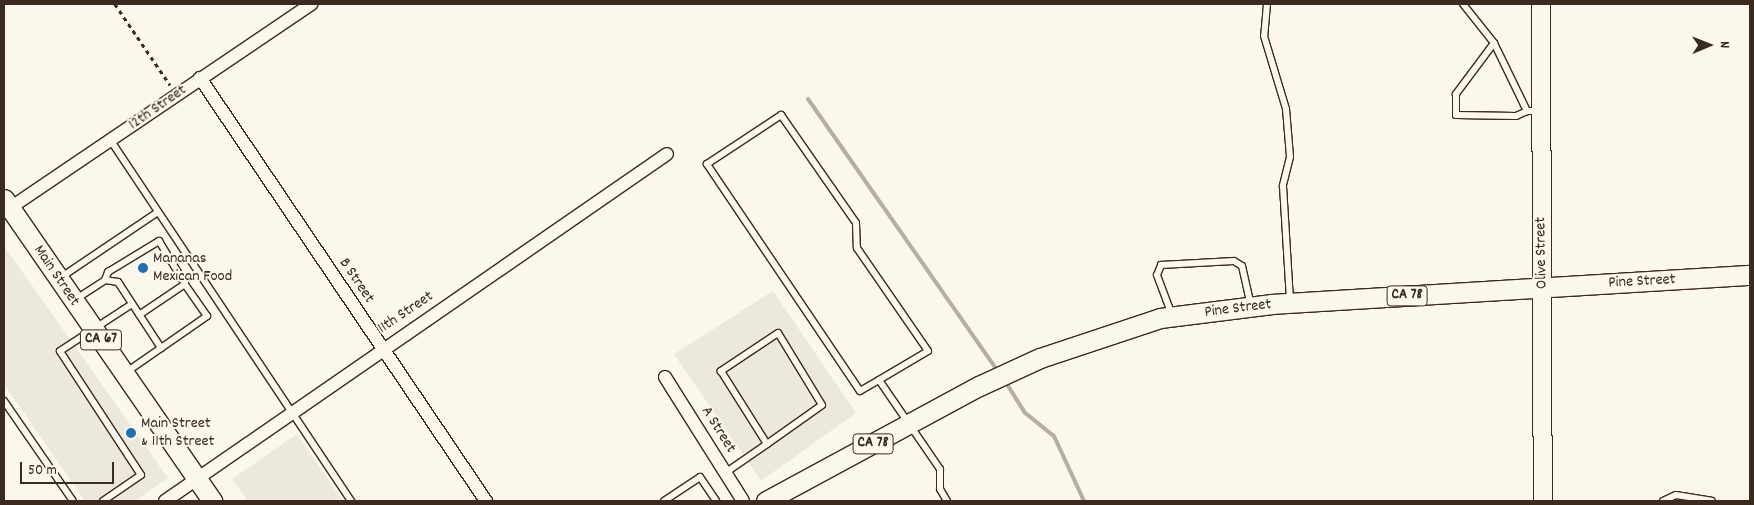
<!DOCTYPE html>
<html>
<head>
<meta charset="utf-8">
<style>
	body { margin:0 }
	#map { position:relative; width:1754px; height:505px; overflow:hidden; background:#fbf7ec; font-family:Dekko,sans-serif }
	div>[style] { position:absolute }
	.built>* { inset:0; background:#ede8dd }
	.stream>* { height:4px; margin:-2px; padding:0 2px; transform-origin:2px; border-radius:2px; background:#b6aea2 }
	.path>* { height:2.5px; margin-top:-1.25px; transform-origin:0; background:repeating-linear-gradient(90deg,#3b2a1e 0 4px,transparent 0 8px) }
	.roads { filter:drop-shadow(1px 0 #3b2a1e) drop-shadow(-1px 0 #3b2a1e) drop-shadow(0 1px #3b2a1e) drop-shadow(0 -1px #3b2a1e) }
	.lane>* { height:6px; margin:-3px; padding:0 3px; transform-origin:3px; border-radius:3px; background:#fbf7ec }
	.street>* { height:12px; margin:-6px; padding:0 6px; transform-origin:6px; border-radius:6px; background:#fbf7ec }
	.secondary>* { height:18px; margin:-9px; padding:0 9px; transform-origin:9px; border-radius:9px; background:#fbf7ec }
	.primary>* { height:19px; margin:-9.5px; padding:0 9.5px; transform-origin:9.5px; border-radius:9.5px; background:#fbf7ec }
	.dots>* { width:14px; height:14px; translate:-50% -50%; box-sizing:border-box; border:2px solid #fbf7ec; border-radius:50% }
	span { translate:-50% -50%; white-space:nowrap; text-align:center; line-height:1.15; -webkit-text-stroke:4px #fbf7ec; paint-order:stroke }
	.shield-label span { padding:1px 4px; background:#fbf7ec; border:1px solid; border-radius:4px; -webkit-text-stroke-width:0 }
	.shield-label { font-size:15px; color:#3b2a1e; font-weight:700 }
	.street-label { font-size:16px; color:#3b2a1e }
	.poi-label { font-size:16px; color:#3b2a1e }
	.left { translate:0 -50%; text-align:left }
	.frame { position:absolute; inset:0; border:5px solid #3b2a1e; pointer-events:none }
	.north { position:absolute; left:1684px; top:20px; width:50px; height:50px; -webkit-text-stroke:4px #fbf7ec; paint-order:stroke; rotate:89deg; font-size:14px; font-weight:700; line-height:20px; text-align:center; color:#3b2a1e }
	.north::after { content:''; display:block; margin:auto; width:18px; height:22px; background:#3b2a1e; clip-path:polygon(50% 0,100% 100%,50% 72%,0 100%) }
	.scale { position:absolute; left:20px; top:462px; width:94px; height:22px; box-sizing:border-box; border:2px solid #3b2a1e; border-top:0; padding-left:6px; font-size:15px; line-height:18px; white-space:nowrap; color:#3b2a1e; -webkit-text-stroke:4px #fbf7ec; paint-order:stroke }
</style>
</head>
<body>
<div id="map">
	<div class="built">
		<div style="clip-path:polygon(4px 246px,168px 478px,135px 501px,85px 501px,4px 384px)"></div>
		<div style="clip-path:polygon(773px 291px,856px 413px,761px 481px,674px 354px)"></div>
		<div style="clip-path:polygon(297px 434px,343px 501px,248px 501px,232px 479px)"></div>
	</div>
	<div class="stream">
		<div style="left:808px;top:99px;width:332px;rotate:55.1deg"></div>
		<div style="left:1005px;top:381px;width:36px;rotate:58deg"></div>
		<div style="left:1024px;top:412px;width:38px;rotate:39deg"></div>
		<div style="left:1054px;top:436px;width:72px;rotate:65.2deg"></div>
	</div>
	<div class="path">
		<div style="left:115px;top:4px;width:98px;rotate:55.8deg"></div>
	</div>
	<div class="roads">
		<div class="lane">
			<div style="left:1267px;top:4px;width:32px;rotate:95deg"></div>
			<div style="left:1264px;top:36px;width:76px;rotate:73.2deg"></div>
			<div style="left:1286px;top:109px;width:48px;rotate:85.2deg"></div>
			<div style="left:1290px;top:157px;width:30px;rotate:104deg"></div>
			<div style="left:1283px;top:186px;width:116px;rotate:86.5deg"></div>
			<div style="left:1463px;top:4px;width:50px;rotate:51.5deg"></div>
			<div style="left:1494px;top:43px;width:76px;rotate:64.1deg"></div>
			<div style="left:1527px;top:111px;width:13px"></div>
			<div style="left:1494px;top:43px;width:64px;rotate:126.7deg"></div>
			<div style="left:1456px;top:94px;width:21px;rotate:90deg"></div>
			<div style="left:1456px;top:115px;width:60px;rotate:1deg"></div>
			<div style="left:1516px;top:116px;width:12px;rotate:-24deg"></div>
			<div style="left:111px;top:141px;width:433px;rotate:56.3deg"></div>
			<div style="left:60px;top:278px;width:118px;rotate:-34deg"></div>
			<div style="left:105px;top:280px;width:9px;rotate:-69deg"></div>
			<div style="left:108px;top:272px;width:60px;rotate:-31.3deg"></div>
			<div style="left:159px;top:241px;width:50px;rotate:58.8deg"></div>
			<div style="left:76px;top:299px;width:35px;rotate:-33deg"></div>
			<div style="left:105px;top:280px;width:13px;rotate:9deg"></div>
			<div style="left:118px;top:282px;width:79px;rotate:56.9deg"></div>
			<div style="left:1172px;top:315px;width:43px;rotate:-110.6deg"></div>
			<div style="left:1157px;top:275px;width:11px;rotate:-68deg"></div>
			<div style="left:1161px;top:265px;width:73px;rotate:-3.1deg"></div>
			<div style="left:1234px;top:261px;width:9px;rotate:32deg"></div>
			<div style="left:1242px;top:266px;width:41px;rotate:77.3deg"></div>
			<div style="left:125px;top:373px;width:100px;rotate:-34.8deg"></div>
			<div style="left:207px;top:316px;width:39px;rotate:-125deg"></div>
			<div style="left:185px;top:284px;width:55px;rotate:146deg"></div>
			<div style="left:879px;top:380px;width:22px;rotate:150deg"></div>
			<div style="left:860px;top:391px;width:274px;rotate:-124deg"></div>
			<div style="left:707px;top:164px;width:89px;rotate:-33.5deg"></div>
			<div style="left:781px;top:115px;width:131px;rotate:55.2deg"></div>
			<div style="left:856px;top:223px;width:25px;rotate:88deg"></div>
			<div style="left:857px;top:248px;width:125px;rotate:55.4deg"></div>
			<div style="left:928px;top:351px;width:57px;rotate:149.4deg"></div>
			<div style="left:879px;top:380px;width:108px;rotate:55.6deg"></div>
			<div style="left:940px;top:469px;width:20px;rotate:90deg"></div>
			<div style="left:940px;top:489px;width:14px;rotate:60deg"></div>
			<div style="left:4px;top:401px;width:121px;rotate:55.4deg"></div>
			<div style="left:725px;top:473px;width:51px;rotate:-34.6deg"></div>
			<div style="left:767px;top:444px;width:67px;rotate:-35.3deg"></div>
			<div style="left:822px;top:405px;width:84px;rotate:-121.4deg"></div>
			<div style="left:778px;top:333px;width:69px;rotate:146.3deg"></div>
			<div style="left:721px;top:371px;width:86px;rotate:57.8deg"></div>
			<div style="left:103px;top:501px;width:46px;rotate:-34.4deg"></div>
			<div style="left:141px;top:475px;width:148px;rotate:-123.2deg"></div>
			<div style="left:60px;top:351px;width:86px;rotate:-33.1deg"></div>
			<div style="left:664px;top:501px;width:43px;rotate:-33.7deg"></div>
			<div style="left:700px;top:477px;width:29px;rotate:56deg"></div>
			<div style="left:1663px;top:501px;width:14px;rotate:-25deg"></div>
			<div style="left:1676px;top:495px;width:36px;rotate:9deg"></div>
		</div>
		<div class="street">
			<div style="left:200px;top:78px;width:511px;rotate:55.94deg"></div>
			<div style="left:10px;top:208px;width:364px;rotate:-34.1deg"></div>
			<div style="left:665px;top:377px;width:146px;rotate:57.8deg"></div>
			<div style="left:165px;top:501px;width:610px;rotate:-34.65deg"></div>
		</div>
		<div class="secondary">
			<div style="left:1541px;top:4px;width:497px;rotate:89.8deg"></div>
		</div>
		<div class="primary">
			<div style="left:4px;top:199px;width:367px;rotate:55.4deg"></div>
			<div style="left:766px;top:501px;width:242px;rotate:-28.4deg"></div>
			<div style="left:979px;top:386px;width:67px;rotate:-24.7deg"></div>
			<div style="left:1040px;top:358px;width:126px;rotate:-18.4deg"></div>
			<div style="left:1160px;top:318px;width:113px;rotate:-7.1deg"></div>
			<div style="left:1272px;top:304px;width:479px;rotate:-3.5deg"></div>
		</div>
	</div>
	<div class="dots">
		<div style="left:143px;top:268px;background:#1f6fb2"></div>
		<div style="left:131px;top:433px;background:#1f6fb2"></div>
	</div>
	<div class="shield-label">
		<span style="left:1407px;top:296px">CA 78</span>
		<span style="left:101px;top:340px">CA 67</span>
		<span style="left:873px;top:444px">CA 78</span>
	</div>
	<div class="street-label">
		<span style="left:158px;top:108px;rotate:-35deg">12th Street</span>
		<span style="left:1542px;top:253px;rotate:-91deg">Olive Street</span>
		<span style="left:56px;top:276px;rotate:56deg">Main Street</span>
		<span style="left:356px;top:281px;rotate:56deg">B Street</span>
		<span style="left:1642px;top:282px;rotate:-3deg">Pine Street</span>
		<span style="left:1238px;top:309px;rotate:-7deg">Pine Street</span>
		<span style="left:406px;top:313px;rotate:-34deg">11th Street</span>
		<span style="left:718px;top:430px;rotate:58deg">A Street</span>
	</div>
	<div class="poi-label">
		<span class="left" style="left:153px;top:268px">Mananas<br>Mexican Food</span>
		<span class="left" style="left:141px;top:433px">Main Street<br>&amp; 11th Street</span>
	</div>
	<div class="frame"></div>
	<div class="north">N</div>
	<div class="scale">50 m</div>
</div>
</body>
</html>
